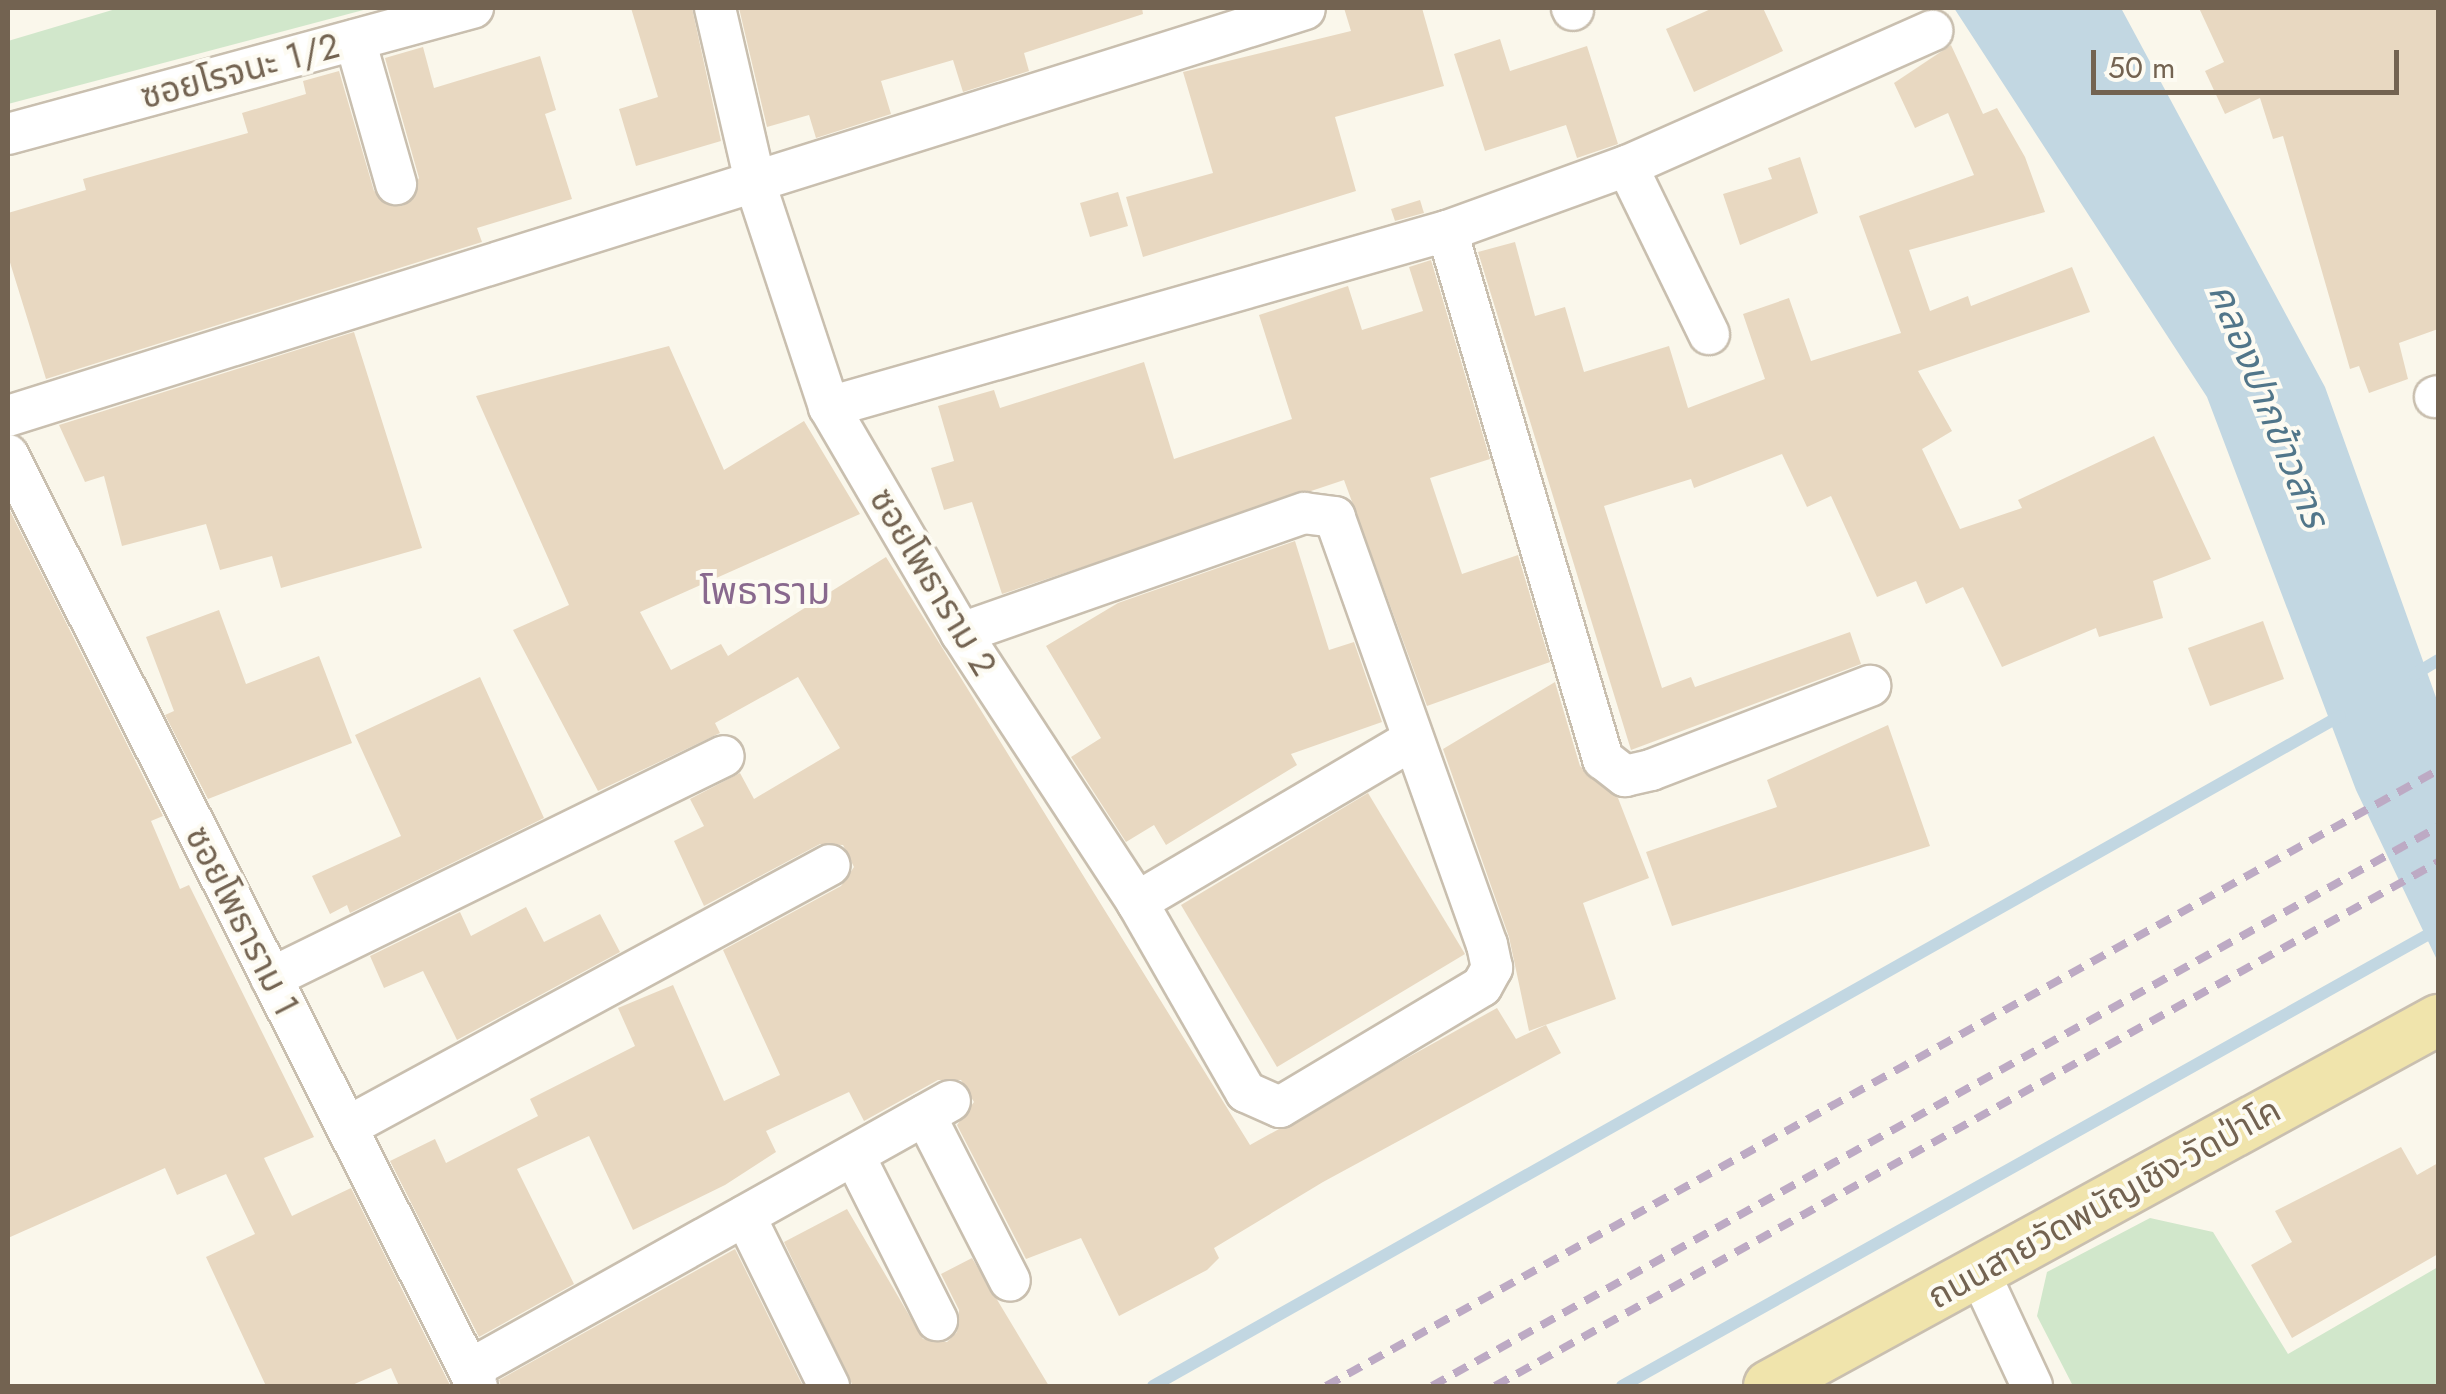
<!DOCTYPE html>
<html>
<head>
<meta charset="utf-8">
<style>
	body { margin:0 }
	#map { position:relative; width:2446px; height:1394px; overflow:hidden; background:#faf7eb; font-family:Jost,"Noto Sans Thai",sans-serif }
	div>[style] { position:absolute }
	.green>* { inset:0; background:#d1e7cb }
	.water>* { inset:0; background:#c2d7e2 }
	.stream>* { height:12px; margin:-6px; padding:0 6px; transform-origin:6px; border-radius:6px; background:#c2d7e2 }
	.building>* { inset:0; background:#e8d8c1 }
	.roads { filter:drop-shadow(2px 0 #c9bfaf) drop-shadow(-2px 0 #c9bfaf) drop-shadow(0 2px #c9bfaf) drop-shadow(0 -2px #c9bfaf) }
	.minor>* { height:40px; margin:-20px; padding:0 20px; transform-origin:20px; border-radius:20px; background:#fff }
	.major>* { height:50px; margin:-25px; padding:0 25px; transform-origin:25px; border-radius:25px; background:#f0e4ac }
	.rail>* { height:8px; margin-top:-4px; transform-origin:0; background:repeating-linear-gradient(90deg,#bdaac4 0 15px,transparent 0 25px) }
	span { translate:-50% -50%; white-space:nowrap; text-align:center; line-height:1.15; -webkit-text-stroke:8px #fdfbf2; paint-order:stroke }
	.street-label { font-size:35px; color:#736351 }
	.water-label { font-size:38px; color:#51768a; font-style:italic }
	.neighbourhood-label { font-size:38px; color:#89698e }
	.frame { position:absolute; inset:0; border:10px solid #736351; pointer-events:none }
	.scale { position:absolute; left:2091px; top:50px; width:308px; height:45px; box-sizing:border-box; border:5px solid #736351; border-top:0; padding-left:12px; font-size:30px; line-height:35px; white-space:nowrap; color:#736351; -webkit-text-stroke:8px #fdfbf2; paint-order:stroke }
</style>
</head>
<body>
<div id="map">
	<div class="green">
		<div style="clip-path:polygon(119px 8px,371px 8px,8px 104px,8px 41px)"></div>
		<div style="clip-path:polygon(2150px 1218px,2213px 1232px,2288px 1354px,2438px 1267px,2438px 1386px,2073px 1386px,2037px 1316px,2047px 1272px)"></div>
	</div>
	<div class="water">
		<div style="clip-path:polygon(1954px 8px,2121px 8px,2325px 387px,2438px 703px,2438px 962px,2356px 790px,2207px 397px)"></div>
	</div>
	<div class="stream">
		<div style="left:2415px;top:674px;width:27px;rotate:-31deg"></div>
		<div style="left:1153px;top:1386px;width:1363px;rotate:-29.44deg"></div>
		<div style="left:1622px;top:1386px;width:935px;rotate:-29.25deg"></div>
	</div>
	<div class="building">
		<div style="clip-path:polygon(631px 8px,692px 8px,721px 141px,636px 166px,619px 109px,658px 97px)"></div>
		<div style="clip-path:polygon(739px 8px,1142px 8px,1143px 14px,1024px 53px,1029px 71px,963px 92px,953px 60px,881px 81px,891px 114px,816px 138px,809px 115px,767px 127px)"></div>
		<div style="clip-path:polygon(1344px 8px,1422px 8px,1444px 86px,1335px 117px,1356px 191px,1143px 257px,1126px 197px,1213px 173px,1183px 72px,1351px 31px)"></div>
		<div style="clip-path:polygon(1713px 8px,1763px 8px,1783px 51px,1694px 92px,1666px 29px)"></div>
		<div style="clip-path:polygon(2199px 8px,2438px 8px,2438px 329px,2399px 343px,2408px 379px,2369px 393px,2359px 366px,2350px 369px,2283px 136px,2273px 139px,2260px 98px,2225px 114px,2205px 71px,2224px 62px)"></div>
		<div style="clip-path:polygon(1500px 39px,1510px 71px,1587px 46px,1618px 144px,1577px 158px,1566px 125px,1485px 151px,1454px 54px)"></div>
		<div style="clip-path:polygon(1951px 45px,1983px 114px,1997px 108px,2025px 157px,2045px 212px,1909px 250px,1930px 311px,1968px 296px,1971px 306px,2072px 267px,2090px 312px,1918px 371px,1952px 431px,1922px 449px,1960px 529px,2022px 508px,2018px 500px,2154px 436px,2211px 559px,2153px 581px,2163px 618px,2099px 637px,2096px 628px,2002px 667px,1963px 587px,1926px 604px,1916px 581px,1877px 597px,1831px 496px,1807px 507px,1782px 454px,1694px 488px,1691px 479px,1604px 506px,1662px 688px,1691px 677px,1695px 687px,1850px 632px,1861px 664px,1631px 750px,1478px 252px,1515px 242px,1535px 316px,1565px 307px,1584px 372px,1669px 346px,1688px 408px,1765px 379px,1743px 314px,1789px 298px,1811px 361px,1901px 333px,1859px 216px,1974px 175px,1948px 113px,1915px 128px,1894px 83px)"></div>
		<div style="clip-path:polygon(423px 47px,434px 88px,540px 56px,556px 110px,545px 114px,572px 199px,477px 228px,482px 242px,46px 379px,8px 256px,8px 213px,86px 190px,83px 179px,248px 133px,242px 113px,306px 94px,303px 81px,339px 71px,374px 191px,403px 206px,419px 178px,385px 58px)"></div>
		<div style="clip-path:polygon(1800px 157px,1818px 213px,1740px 245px,1723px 194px,1772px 179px,1768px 168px)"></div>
		<div style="clip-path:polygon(1118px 192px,1128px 226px,1090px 237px,1080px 203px)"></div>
		<div style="clip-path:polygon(1420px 200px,1424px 213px,1395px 221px,1391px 209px)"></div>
		<div style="clip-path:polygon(1431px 260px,1490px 459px,1430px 478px,1462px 574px,1518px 555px,1550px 662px,1427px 706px,1344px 480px,1002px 594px,972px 502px,944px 510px,931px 468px,954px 461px,938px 406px,994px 390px,1000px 408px,1144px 362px,1174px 459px,1292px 419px,1259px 315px,1348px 286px,1362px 330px,1423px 311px,1409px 267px)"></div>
		<div style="clip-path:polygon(354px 332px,422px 548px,281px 588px,272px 556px,220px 570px,206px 524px,122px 546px,104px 476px,85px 482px,59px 425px)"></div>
		<div style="clip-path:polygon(669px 346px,724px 470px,804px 421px,860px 514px,640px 612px,671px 670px,721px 644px,728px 656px,886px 557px,1250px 1145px,1497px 1008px,1516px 1039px,1546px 1025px,1561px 1053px,1323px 1182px,1214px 1248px,1219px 1258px,1207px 1270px,1119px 1316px,1081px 1238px,1026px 1259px,957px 1125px,974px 1102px,961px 1080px,938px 1080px,864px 1121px,849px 1092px,766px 1131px,776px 1152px,725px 1185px,633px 1230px,589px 1136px,517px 1169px,574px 1284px,479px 1337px,390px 1161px,435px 1139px,446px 1163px,538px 1116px,530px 1099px,635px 1046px,618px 1008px,673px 985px,724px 1101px,780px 1075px,723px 950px,841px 886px,854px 867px,843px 845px,820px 844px,704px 906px,674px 841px,704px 826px,690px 799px,740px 773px,754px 799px,840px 748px,798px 677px,715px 723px,720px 733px,598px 791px,513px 630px,569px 605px,476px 396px)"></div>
		<div style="clip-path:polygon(8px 507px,163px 816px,151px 821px,180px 889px,189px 885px,314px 1137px,264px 1158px,292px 1216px,351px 1188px,450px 1385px,399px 1386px,391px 1368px,350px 1386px,266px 1386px,206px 1257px,255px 1234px,226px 1174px,177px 1195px,165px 1168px,8px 1238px)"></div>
		<div style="clip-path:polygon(1295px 541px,1329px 650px,1354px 642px,1382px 722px,1291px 754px,1297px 765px,1166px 845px,1154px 825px,1126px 842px,1071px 757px,1101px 738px,1046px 646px,1118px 603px)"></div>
		<div style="clip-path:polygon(219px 610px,246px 684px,319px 656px,352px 743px,208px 799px,165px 715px,174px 711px,146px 637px)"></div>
		<div style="clip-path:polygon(2263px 621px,2284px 679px,2210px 706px,2188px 648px)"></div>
		<div style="clip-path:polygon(480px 677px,544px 818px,350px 913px,347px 905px,330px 914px,312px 876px,401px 836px,355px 735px)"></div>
		<div style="clip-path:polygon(1555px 682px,1580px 766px,1618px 798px,1649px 878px,1583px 903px,1616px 999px,1529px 1031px,1509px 937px,1443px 749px)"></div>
		<div style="clip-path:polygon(1888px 725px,1930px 846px,1672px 926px,1646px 852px,1777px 807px,1767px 780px)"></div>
		<div style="clip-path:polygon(1368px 793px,1465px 954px,1277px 1067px,1181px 905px)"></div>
		<div style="clip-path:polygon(526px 907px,544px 942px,600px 914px,620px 952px,457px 1040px,423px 971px,384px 988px,370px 956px,460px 912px,471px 936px)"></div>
		<div style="clip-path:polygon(2401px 1147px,2417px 1175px,2438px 1163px,2438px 1254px,2292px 1338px,2251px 1265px,2292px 1242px,2275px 1211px)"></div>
		<div style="clip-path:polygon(847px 1209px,923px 1339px,947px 1342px,957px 1332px,959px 1310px,941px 1274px,972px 1258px,1049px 1386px,853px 1386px,784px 1242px)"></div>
		<div style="clip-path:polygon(735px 1249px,803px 1386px,501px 1386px,499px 1380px)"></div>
	</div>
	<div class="roads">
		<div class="minor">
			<div style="left:715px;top:8px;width:183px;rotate:77deg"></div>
			<div style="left:756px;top:186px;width:233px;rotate:71.7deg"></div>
			<div style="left:829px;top:407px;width:262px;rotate:59.7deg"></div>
			<div style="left:961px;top:633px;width:321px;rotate:56.8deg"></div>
			<div style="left:1137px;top:902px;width:219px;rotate:60.2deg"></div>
			<div style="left:1246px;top:1092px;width:37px;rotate:24deg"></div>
			<div style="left:1280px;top:1107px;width:235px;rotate:-30.9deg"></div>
			<div style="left:1482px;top:986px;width:21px;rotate:-61deg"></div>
			<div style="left:1492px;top:968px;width:24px;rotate:-102deg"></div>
			<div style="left:1487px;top:945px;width:454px;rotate:-109.6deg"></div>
			<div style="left:1335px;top:517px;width:31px;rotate:-173deg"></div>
			<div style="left:1304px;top:513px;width:363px;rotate:160.7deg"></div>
			<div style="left:1572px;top:8px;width:2px;rotate:63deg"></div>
			<div style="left:355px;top:40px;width:150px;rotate:74.1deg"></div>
			<div style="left:8px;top:134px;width:482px;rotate:-15.2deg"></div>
			<div style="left:1627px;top:166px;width:187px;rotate:64deg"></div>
			<div style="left:1447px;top:231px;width:551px;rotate:73.54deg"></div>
			<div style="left:1603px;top:759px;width:28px;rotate:38deg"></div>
			<div style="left:1625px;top:776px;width:27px;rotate:-13deg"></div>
			<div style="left:1651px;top:770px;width:235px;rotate:-21deg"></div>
			<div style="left:2435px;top:397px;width:3px;rotate:-18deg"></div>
			<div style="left:829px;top:407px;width:643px;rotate:-15.9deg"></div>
			<div style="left:1447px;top:231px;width:191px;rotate:-19.9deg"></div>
			<div style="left:1627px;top:166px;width:334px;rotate:-23.9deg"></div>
			<div style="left:8px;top:416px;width:1359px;rotate:-17.42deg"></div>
			<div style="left:8px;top:455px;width:1042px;rotate:63.26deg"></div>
			<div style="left:1137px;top:902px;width:317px;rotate:-30.5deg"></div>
			<div style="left:271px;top:978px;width:504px;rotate:-26.11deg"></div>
			<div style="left:925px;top:1115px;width:186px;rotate:62.9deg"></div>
			<div style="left:347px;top:1127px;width:549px;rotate:-28.48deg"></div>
			<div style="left:854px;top:1155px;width:185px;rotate:63.3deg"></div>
			<div style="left:745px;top:1216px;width:190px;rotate:63.7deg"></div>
			<div style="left:1978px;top:1270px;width:128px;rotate:65deg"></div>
			<div style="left:469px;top:1370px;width:551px;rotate:-29.22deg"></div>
		</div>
		<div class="major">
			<div style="left:1769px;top:1386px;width:763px;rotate:-28.68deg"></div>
		</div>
	</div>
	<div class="rail">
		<div style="left:1326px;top:1386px;width:1271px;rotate:-28.98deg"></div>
		<div style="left:1432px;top:1386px;width:1151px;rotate:-29.06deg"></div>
		<div style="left:1495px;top:1386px;width:1079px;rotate:-29.06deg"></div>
	</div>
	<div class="street-label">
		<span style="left:240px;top:71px;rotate:-15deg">ซอยโรจนะ 1/2</span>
		<span style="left:933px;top:582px;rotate:59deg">ซอยโพธาราม 2</span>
		<span style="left:242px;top:921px;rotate:63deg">ซอยโพธาราม 1</span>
		<span style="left:2104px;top:1203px;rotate:-29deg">ถนนสายวัดพนัญเชิง-วัดป่าโค</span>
	</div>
	<div class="water-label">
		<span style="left:2269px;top:405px;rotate:68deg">คลองปากข้าวสาร</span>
	</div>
	<div class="neighbourhood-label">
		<span style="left:765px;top:591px">โพธาราม</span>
	</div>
	<div class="frame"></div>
	<div class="scale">50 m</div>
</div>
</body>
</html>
